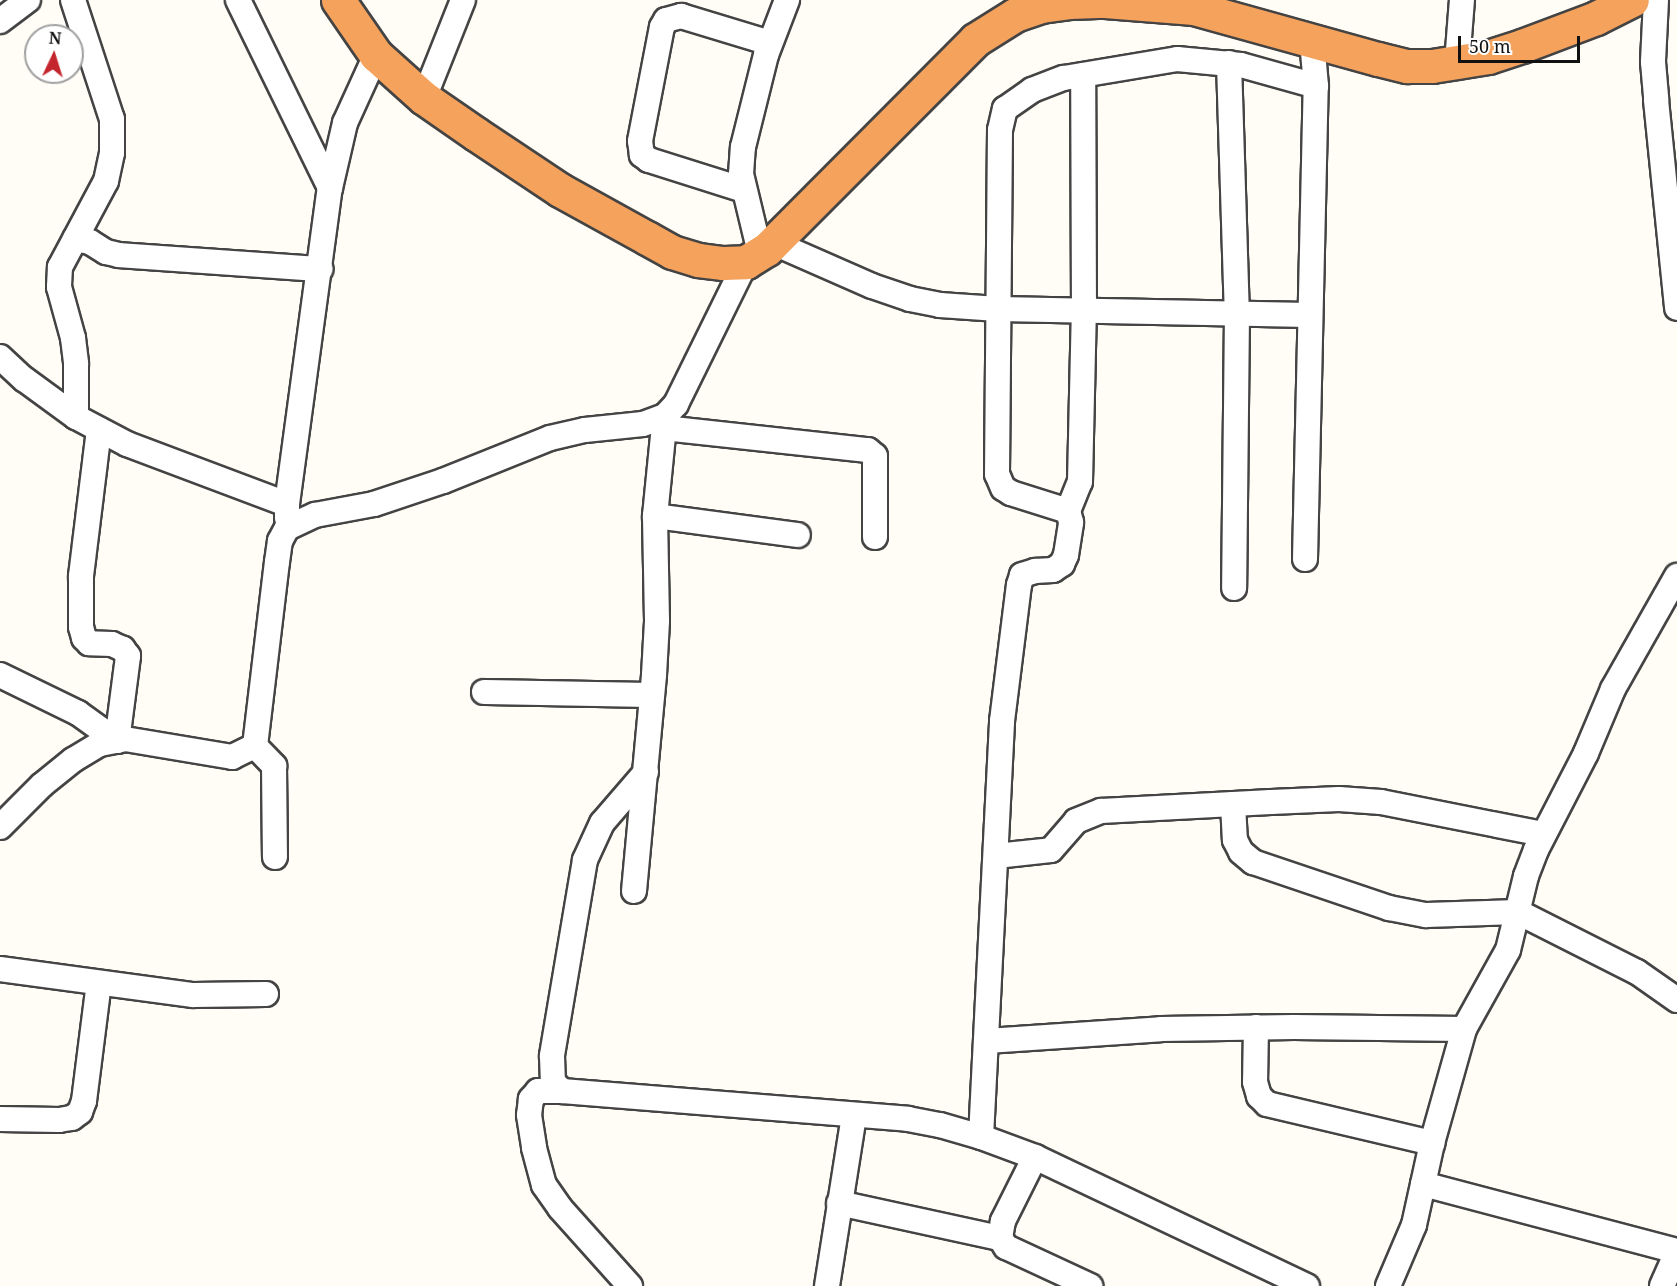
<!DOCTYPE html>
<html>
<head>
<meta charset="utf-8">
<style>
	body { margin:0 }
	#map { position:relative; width:1677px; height:1286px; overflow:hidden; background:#fffdf5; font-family:"Noto Serif",serif }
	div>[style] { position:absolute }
	.roads { filter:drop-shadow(2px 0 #444) drop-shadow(-2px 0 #444) drop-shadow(0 2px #444) drop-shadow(0 -2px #444) }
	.minor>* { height:24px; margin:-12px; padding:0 12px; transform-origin:12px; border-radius:12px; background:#fff }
	.highway>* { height:33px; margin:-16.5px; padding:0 16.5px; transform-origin:16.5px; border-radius:16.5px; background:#f5a25d }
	span { translate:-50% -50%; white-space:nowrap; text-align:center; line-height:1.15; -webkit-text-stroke:6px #fff; paint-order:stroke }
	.north { position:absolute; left:24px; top:24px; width:60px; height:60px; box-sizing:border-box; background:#fff; border:2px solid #a0a0a0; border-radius:50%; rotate:4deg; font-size:16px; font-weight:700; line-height:24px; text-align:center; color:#111 }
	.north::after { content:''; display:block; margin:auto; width:21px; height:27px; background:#c4262e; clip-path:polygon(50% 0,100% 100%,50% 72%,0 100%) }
	.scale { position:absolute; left:1458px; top:36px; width:122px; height:27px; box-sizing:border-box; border:3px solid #111; border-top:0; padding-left:8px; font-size:18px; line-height:21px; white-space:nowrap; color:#111; -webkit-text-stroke:4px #fff; paint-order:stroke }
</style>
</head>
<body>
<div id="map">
	<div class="roads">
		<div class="minor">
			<div style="left:73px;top:0;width:125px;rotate:71.9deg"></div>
			<div style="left:112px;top:119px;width:34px;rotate:90deg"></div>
			<div style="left:112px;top:153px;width:29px;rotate:102deg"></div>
			<div style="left:106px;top:181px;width:98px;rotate:118.1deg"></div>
			<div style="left:60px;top:267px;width:20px;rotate:93deg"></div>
			<div style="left:59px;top:287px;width:53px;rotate:74.6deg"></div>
			<div style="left:73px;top:338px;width:26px;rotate:83deg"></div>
			<div style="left:76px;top:364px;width:53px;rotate:90deg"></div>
			<div style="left:238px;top:0;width:209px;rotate:63.9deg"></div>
			<div style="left:1656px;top:0;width:62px;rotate:92.8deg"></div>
			<div style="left:1653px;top:62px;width:38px;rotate:85deg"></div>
			<div style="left:1656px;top:100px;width:209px;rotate:84.2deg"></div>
			<div style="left:0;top:21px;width:35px;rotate:-37deg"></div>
			<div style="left:1229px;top:63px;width:250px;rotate:88.2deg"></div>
			<div style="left:1237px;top:313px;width:275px;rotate:90.6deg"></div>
			<div style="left:1457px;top:63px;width:63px;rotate:-85.5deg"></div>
			<div style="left:424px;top:98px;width:105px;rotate:-68.3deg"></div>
			<div style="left:744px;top:190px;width:100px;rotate:-162.5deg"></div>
			<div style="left:649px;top:160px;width:9px;rotate:-144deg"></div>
			<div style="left:642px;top:155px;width:14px;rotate:-98deg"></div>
			<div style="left:640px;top:141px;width:116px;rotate:-79.1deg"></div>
			<div style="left:662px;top:27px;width:8px;rotate:-60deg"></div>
			<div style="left:666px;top:20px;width:16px;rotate:-15deg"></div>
			<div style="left:681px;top:16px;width:93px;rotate:16.9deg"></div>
			<div style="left:75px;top:239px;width:15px;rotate:11deg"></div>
			<div style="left:90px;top:242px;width:19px;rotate:32deg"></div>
			<div style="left:106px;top:252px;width:13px;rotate:13deg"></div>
			<div style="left:119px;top:255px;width:202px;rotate:4deg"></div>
			<div style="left:774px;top:243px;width:107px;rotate:23.7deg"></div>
			<div style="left:872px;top:286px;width:40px;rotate:18.9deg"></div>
			<div style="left:910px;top:299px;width:31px;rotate:11deg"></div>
			<div style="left:940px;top:305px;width:58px;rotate:3.9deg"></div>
			<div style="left:998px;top:309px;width:312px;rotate:1.1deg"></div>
			<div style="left:760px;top:253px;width:81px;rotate:-103.5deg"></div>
			<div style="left:741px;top:174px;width:27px;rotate:-86deg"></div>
			<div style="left:743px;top:147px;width:95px;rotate:-76deg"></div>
			<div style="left:766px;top:55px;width:59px;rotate:-69.1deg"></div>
			<div style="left:0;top:357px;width:33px;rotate:43deg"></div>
			<div style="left:24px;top:379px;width:64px;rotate:36.2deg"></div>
			<div style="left:76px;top:417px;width:58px;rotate:27.9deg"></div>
			<div style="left:127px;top:444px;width:171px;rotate:20.6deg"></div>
			<div style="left:287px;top:504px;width:14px;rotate:90deg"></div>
			<div style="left:664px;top:428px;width:205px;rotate:6.2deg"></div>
			<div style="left:868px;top:450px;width:9px;rotate:41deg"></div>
			<div style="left:875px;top:456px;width:81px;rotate:90deg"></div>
			<div style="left:287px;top:504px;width:319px;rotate:-82.3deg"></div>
			<div style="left:330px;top:188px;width:67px;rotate:-77deg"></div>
			<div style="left:345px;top:123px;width:75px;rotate:-65.5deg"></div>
			<div style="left:1068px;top:511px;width:31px;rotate:-68deg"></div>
			<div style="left:1080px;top:482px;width:171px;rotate:-88.7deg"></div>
			<div style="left:1084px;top:311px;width:236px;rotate:-90.2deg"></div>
			<div style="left:655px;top:516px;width:144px;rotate:7.6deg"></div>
			<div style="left:1305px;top:559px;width:473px;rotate:-88.7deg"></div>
			<div style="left:1316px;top:86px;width:46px;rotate:-95deg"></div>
			<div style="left:0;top:675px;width:87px;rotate:26deg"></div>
			<div style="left:78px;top:713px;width:48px;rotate:35.7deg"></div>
			<div style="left:117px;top:741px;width:86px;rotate:-82.6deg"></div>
			<div style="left:128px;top:656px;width:9px;rotate:-126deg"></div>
			<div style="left:123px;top:649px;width:12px;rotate:-156deg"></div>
			<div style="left:112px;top:644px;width:23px;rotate:-178deg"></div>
			<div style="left:89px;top:643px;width:7px;rotate:-135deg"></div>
			<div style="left:84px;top:638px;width:11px;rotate:-105deg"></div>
			<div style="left:81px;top:627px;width:51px;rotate:-90deg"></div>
			<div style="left:81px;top:576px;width:147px;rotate:-83deg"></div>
			<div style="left:484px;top:692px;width:168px;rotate:1deg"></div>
			<div style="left:255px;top:746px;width:28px;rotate:46deg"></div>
			<div style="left:274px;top:766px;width:91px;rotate:89.4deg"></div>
			<div style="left:646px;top:772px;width:67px;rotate:130.8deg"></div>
			<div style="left:602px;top:823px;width:41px;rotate:114.7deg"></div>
			<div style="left:585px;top:860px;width:199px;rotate:99.6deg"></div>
			<div style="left:552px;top:1056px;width:26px;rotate:88deg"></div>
			<div style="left:553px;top:1082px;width:13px;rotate:45deg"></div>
			<div style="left:562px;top:1091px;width:347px;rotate:4.6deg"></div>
			<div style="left:908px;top:1119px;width:33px;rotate:11deg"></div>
			<div style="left:940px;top:1125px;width:43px;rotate:16.3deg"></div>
			<div style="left:981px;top:1137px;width:58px;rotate:20.3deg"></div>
			<div style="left:1035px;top:1157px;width:301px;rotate:25.4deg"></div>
			<div style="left:1233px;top:804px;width:36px;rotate:87deg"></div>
			<div style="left:1235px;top:840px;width:13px;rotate:63deg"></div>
			<div style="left:1241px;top:852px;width:16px;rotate:40deg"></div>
			<div style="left:1253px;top:862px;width:144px;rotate:18.7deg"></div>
			<div style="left:1389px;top:908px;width:38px;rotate:11deg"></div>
			<div style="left:1426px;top:915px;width:92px;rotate:-1.9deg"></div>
			<div style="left:1518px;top:912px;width:133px;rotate:26.8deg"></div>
			<div style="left:1637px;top:972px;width:49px;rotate:35deg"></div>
			<div style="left:0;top:827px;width:59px;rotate:-45deg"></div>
			<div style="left:42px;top:785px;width:40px;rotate:-39deg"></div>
			<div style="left:73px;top:760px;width:31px;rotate:-31deg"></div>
			<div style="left:100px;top:744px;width:25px;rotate:-11deg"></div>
			<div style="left:125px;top:739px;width:109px;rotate:9.5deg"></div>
			<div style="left:232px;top:757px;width:25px;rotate:-26deg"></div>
			<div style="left:255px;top:746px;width:185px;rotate:-83.2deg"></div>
			<div style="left:277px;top:562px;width:21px;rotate:-82deg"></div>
			<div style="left:280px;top:541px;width:15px;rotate:-62deg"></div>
			<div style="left:287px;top:528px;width:31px;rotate:-25deg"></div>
			<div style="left:315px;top:515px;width:60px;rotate:-10.6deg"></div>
			<div style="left:374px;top:504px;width:73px;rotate:-18.4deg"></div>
			<div style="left:443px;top:481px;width:115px;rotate:-21.9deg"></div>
			<div style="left:550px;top:438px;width:36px;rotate:-13deg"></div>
			<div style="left:585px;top:430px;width:58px;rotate:-5.9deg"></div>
			<div style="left:643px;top:424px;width:23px;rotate:-20deg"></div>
			<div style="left:665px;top:416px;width:16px;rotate:-47deg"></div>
			<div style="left:676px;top:404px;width:158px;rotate:-63.8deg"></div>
			<div style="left:996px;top:856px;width:55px;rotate:-6.2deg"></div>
			<div style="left:1051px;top:850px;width:38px;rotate:-49deg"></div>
			<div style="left:1076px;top:821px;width:27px;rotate:-22deg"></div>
			<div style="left:1101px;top:811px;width:170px;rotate:-3deg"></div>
			<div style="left:1271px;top:802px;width:68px;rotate:-2.5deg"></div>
			<div style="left:1339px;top:799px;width:42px;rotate:4.1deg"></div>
			<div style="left:1381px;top:802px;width:165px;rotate:11.2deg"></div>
			<div style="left:634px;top:891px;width:217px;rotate:-84.7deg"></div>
			<div style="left:654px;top:675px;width:54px;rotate:-86.8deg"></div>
			<div style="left:657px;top:621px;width:105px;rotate:-91.1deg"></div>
			<div style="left:655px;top:516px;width:100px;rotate:-84.3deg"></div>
			<div style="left:0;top:969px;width:195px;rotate:7.7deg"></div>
			<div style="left:193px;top:995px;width:73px;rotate:-0.8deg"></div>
			<div style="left:1256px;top:1027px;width:55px;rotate:91deg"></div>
			<div style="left:1255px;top:1082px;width:15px;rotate:74deg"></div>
			<div style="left:1259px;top:1096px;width:11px;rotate:45deg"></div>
			<div style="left:1267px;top:1104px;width:170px;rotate:13.3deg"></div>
			<div style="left:987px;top:1041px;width:174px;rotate:-3.9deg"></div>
			<div style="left:1161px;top:1029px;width:133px;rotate:-0.9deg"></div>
			<div style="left:1294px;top:1027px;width:170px;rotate:0.7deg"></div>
			<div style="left:562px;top:1091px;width:24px;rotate:180deg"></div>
			<div style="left:538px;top:1091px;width:11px;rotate:131deg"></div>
			<div style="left:531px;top:1099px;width:16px;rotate:97deg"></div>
			<div style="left:529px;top:1115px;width:33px;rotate:81deg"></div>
			<div style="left:534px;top:1148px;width:38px;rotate:75deg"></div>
			<div style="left:544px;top:1185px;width:28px;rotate:55deg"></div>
			<div style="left:560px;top:1208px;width:105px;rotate:48.1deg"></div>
			<div style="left:0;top:1119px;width:59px;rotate:1deg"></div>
			<div style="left:59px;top:1120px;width:13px;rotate:-9deg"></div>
			<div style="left:72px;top:1118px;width:10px;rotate:-37deg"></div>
			<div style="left:80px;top:1112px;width:12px;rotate:-70deg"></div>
			<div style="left:84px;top:1101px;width:119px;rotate:-82.8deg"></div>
			<div style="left:981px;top:1137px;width:417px;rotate:-87.1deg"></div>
			<div style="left:1002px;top:721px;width:137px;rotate:-82.9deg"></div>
			<div style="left:1019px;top:585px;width:10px;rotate:-73deg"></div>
			<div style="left:1022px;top:575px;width:14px;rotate:-17deg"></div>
			<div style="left:1035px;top:571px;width:18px;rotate:-3deg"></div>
			<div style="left:1053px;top:570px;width:11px;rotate:-34deg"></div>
			<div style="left:1062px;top:564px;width:10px;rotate:-66deg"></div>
			<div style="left:1066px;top:555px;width:33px;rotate:-81deg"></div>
			<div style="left:1071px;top:522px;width:11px;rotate:-105deg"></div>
			<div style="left:1068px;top:511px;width:60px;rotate:-162.5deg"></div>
			<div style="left:1011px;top:493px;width:9px;rotate:-148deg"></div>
			<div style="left:1003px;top:488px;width:15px;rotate:-113deg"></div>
			<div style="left:997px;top:474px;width:344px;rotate:-89.5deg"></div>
			<div style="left:1000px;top:130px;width:22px;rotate:-77deg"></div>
			<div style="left:1005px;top:109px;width:33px;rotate:-35deg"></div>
			<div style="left:1032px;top:90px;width:34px;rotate:-21deg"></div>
			<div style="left:1064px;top:78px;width:115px;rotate:-9.5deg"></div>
			<div style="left:1177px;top:59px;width:64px;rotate:5.4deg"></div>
			<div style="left:1241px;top:65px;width:78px;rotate:15.6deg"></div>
			<div style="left:1035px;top:1157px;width:72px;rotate:116.6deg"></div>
			<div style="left:1003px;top:1221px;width:17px;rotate:100deg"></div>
			<div style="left:1000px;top:1238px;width:11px;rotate:56deg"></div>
			<div style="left:1006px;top:1247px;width:93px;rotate:24.9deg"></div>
			<div style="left:1423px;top:1184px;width:263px;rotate:14.8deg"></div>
			<div style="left:839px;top:1203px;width:165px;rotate:12.3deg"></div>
			<div style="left:827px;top:1286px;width:173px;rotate:-81deg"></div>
			<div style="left:1388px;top:1286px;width:66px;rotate:-66.9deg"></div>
			<div style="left:1414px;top:1225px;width:84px;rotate:-77.6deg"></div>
			<div style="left:1432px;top:1143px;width:118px;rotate:-74.3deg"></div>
			<div style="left:1464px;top:1029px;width:90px;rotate:-60.9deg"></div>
			<div style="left:1508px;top:950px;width:76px;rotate:-76.3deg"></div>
			<div style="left:1526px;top:876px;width:28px;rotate:-69deg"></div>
			<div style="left:1536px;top:850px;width:109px;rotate:-62.7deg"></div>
			<div style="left:1586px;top:753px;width:69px;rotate:-67.1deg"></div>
			<div style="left:1613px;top:689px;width:130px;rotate:-60.5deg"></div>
			<div style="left:1662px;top:1286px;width:37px;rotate:-66deg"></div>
		</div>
		<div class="highway">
			<div style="left:338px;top:0;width:67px;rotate:55.4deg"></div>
			<div style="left:376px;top:55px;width:64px;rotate:41.9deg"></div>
			<div style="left:424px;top:98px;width:63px;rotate:34.7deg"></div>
			<div style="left:476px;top:134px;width:101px;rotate:33.7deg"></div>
			<div style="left:560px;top:190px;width:99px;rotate:28.9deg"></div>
			<div style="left:647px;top:238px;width:29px;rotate:29deg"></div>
			<div style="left:672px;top:252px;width:27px;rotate:17deg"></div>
			<div style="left:698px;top:260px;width:25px;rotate:7deg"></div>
			<div style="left:723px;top:263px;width:23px;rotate:-2deg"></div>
			<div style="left:746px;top:262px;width:25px;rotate:-32deg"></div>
			<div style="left:767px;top:249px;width:295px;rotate:-45.1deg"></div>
			<div style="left:975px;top:40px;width:47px;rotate:-32deg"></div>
			<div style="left:1015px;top:15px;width:28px;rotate:-19deg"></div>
			<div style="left:1041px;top:6px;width:28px;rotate:-8deg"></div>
			<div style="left:1069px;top:2px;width:36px;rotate:-2deg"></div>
			<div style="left:1105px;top:1px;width:89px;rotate:4.5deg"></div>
			<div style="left:1194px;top:8px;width:191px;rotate:15.5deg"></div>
			<div style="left:1378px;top:59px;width:30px;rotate:14deg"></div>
			<div style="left:1407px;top:66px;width:25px"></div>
			<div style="left:1432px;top:66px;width:57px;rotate:-9.1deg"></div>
			<div style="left:1488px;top:57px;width:36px;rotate:-18deg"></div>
			<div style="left:1522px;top:46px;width:79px;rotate:-20.7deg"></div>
			<div style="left:1596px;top:18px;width:40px;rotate:-26.6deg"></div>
		</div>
	</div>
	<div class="north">N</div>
	<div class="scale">50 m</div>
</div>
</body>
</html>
